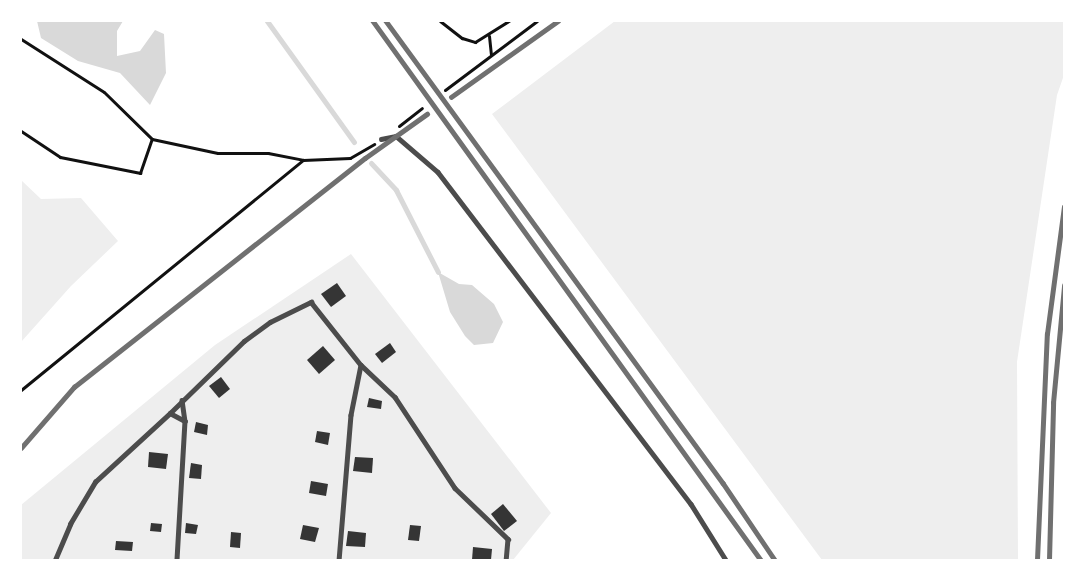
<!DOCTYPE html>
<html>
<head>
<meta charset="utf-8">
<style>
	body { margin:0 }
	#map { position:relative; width:1085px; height:581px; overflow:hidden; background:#fff; font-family:"DejaVu Sans",sans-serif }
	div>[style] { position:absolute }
	.green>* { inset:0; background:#eee }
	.water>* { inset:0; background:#d9d9d9 }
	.stream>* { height:5px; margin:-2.5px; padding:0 2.5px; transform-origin:2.5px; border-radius:2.5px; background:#d9d9d9 }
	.building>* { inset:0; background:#353535 }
	.path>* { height:3px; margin:-1.5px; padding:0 1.5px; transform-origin:1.5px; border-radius:1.5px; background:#111 }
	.service>* { height:4.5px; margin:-2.25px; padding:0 2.25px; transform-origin:2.25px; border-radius:2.25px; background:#4c4c4c }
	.rail>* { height:4.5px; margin:-2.25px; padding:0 2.25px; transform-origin:2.25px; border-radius:2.25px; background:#707070 }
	span { translate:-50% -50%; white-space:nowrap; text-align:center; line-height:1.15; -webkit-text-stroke:4.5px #fff; paint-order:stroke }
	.frame { position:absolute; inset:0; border:22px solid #fff; pointer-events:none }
</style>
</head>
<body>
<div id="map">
	<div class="green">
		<div style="clip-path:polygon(615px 21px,1064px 21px,1064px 75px,1057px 95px,1017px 362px,1018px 560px,822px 560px,492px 114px)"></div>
		<div style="clip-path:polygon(21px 180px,41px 199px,81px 198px,118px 241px,71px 286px,21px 342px)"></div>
		<div style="clip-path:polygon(351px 254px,551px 513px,513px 560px,21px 560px,21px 505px,215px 345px)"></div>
	</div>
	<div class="water">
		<div style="clip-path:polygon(37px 21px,123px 21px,117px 31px,117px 56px,140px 51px,155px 30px,164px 34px,166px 73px,150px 105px,120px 73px,78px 61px,41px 38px)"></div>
		<div style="clip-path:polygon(438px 272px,459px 284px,472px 285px,494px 304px,503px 322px,493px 343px,474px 345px,465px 336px,450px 312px)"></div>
	</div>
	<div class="stream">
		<div style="left:267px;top:21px;width:149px;rotate:54.3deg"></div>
		<div style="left:371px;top:163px;width:37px;rotate:47deg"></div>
		<div style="left:396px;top:190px;width:92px;rotate:62.9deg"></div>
	</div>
	<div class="building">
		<div style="clip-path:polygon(337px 283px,346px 296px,331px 307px,321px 294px)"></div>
		<div style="clip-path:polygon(390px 343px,396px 352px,382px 363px,375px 354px)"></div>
		<div style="clip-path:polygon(323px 346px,335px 360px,319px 374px,307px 360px)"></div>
		<div style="clip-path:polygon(221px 377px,230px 389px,219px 398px,209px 386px)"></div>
		<div style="clip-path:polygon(369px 398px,382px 401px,381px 409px,367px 407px)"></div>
		<div style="clip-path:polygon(196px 422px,208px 425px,207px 435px,194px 432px)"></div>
		<div style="clip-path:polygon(317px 431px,330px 433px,328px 445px,315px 442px)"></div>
		<div style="clip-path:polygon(149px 452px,168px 454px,166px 469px,148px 467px)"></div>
		<div style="clip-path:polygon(355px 457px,373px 458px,372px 473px,353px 471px)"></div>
		<div style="clip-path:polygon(191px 463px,202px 465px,201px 479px,189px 478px)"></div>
		<div style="clip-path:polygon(311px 481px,328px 484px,326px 496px,309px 493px)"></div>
		<div style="clip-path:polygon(503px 504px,517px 521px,504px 531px,491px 514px)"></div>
		<div style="clip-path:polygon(151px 523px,162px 524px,161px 532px,150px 531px)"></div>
		<div style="clip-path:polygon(186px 523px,198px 525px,196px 534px,185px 533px)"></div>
		<div style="clip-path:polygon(303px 525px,319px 528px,315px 542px,300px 539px)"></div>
		<div style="clip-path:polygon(410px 525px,421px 526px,419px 541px,408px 540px)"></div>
		<div style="clip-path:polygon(348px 531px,366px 533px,365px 547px,346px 546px)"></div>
		<div style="clip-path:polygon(231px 532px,241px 533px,240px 548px,230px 547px)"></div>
		<div style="clip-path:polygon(116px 541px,133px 542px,132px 551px,115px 550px)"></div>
		<div style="clip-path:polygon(473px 547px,492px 549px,491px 560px,472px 560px)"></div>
	</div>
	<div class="path">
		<div style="left:440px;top:21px;width:28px;rotate:38deg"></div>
		<div style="left:462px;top:38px;width:14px;rotate:17deg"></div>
		<div style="left:475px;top:42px;width:40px;rotate:-32deg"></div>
		<div style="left:489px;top:36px;width:18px;rotate:84deg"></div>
		<div style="left:21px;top:39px;width:98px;rotate:32.6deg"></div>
		<div style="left:104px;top:92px;width:67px;rotate:44.4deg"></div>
		<div style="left:152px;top:139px;width:67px;rotate:12deg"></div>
		<div style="left:218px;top:153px;width:50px"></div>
		<div style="left:268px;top:153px;width:36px;rotate:11deg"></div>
		<div style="left:445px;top:90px;width:115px;rotate:-36.9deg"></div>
		<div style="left:399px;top:126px;width:29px;rotate:-38deg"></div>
		<div style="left:21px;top:131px;width:47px;rotate:33.7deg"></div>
		<div style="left:60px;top:157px;width:82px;rotate:11.3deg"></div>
		<div style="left:140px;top:173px;width:36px;rotate:-71deg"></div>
		<div style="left:21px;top:390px;width:364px;rotate:-39.2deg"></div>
		<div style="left:303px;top:160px;width:47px;rotate:-2.4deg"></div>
		<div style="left:350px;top:158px;width:28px;rotate:-30deg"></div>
	</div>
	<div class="service">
		<div style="left:381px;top:139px;width:15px;rotate:-11deg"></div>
		<div style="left:396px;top:136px;width:55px;rotate:40.6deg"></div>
		<div style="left:438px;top:172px;width:417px;rotate:52.7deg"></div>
		<div style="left:691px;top:504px;width:66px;rotate:58deg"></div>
		<div style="left:361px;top:365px;width:47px;rotate:43.3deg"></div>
		<div style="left:395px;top:397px;width:109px;rotate:56.6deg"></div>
		<div style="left:455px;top:488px;width:74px;rotate:43.9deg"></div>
		<div style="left:508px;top:539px;width:21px;rotate:95deg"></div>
		<div style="left:182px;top:400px;width:21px;rotate:82deg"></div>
		<div style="left:170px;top:413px;width:103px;rotate:-44.2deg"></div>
		<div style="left:244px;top:341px;width:32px;rotate:-36deg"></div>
		<div style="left:270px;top:322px;width:46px;rotate:-26deg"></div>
		<div style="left:311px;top:302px;width:80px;rotate:51.6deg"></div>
		<div style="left:361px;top:365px;width:51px;rotate:101.3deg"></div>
		<div style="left:351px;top:415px;width:145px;rotate:94.7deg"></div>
		<div style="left:55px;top:560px;width:39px;rotate:-67deg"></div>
		<div style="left:70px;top:524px;width:49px;rotate:-59.2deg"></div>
		<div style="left:95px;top:482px;width:102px;rotate:-42.6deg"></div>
		<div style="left:170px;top:413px;width:17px;rotate:28deg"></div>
		<div style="left:185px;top:421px;width:139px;rotate:93.3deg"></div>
	</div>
	<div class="rail">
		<div style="left:373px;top:21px;width:664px;rotate:54.25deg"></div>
		<div style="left:386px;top:21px;width:572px;rotate:53.89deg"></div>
		<div style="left:723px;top:483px;width:93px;rotate:56deg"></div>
		<div style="left:451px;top:97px;width:131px;rotate:-35.4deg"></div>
		<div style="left:21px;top:448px;width:81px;rotate:-49deg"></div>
		<div style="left:74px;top:387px;width:370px;rotate:-38.2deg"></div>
		<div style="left:365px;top:158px;width:76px;rotate:-35.4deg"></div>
		<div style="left:1037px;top:560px;width:226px;rotate:-87.5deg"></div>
		<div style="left:1047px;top:334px;width:128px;rotate:-82.4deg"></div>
		<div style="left:1049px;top:560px;width:157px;rotate:-88.5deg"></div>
		<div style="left:1053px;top:403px;width:118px;rotate:-84.6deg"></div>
	</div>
	<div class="frame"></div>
</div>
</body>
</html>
